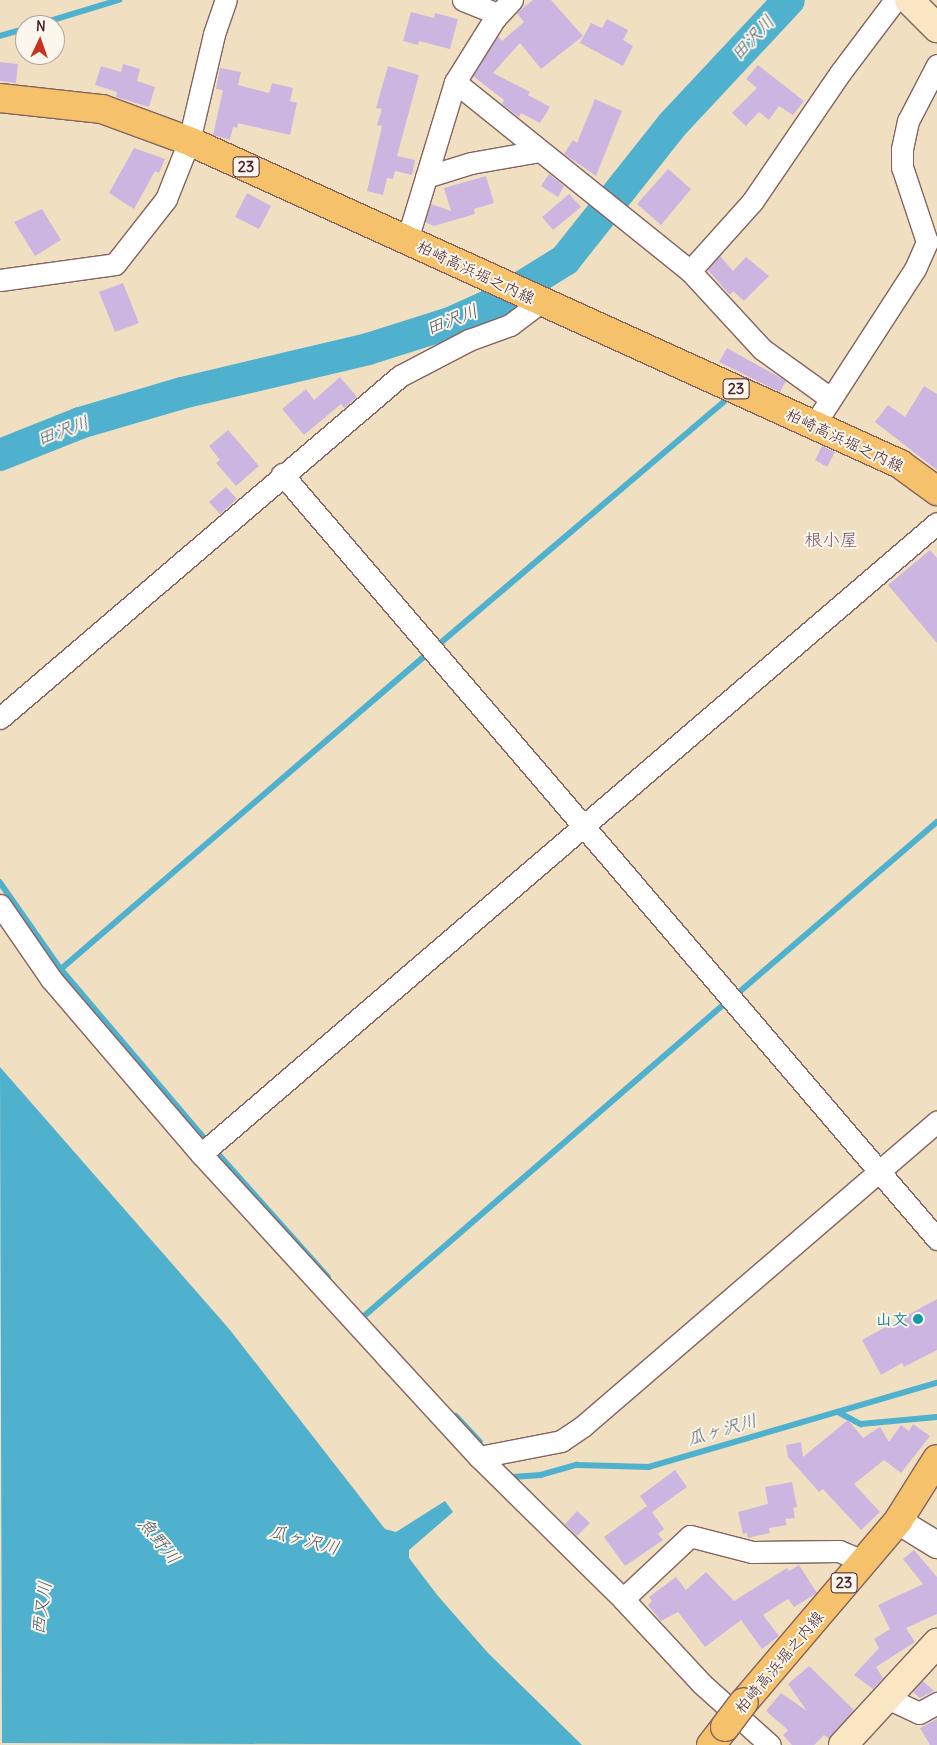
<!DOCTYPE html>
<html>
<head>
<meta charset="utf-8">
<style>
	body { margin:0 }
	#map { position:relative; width:937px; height:1745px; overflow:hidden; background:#f0e0c1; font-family:Delius,"Klee One",sans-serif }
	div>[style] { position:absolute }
	.water>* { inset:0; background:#4fb1ce }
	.stream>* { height:5.5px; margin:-2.75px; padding:0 2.75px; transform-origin:2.75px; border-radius:2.75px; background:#4fb1ce }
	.river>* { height:32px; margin:-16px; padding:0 16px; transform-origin:16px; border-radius:16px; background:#4fb1ce }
	.building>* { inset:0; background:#ccb6e1 }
	.roads { filter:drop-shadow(1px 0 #846360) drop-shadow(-1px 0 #846360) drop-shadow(0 1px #846360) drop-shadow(0 -1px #846360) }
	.minor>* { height:21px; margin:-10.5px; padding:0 10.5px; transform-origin:10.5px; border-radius:10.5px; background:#fff }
	.tertiary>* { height:26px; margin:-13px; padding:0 13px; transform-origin:13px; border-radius:13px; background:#fff }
	.secondary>* { height:28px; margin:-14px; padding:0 14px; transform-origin:14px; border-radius:14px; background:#fbe6c4 }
	.primary>* { height:28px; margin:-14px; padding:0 14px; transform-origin:14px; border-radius:14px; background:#f5c16b }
	.bridges { filter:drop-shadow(1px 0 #846360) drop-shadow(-1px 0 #846360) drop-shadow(0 1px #846360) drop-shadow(0 -1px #846360) }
	.primary-bridge>* { height:28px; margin:-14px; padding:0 14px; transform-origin:14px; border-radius:14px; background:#f5c16b }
	.dots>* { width:14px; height:14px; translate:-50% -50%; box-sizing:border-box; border:2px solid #fbf7ec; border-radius:50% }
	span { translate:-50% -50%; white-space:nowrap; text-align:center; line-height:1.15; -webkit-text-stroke:4px #fbf7ec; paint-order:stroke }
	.shield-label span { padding:1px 4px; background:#fbf7ec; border:1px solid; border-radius:4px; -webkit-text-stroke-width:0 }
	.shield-label { font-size:15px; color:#4a1f2b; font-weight:700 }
	.street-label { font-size:16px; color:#4a1f2b }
	.culture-label { font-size:16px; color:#0d838f; font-weight:700 }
	.right { translate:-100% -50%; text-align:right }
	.water-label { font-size:18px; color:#4c596c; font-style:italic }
	.neighbourhood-label { font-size:18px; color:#78546b }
	.north { position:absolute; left:15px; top:15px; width:50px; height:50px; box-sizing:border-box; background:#fbf7ec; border:1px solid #b4a19f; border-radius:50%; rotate:3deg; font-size:14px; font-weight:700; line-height:20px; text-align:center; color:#4a1f2b }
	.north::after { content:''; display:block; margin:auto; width:18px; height:22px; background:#c8321e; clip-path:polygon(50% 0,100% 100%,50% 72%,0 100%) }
</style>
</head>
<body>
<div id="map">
	<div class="water">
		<div style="clip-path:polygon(0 1067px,230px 1330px,385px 1529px,396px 1532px,445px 1501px,453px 1512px,409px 1550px,409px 1558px,438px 1596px,488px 1653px,582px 1745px,2px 1743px)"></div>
	</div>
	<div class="stream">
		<div style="left:37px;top:25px;width:86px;rotate:-17deg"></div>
		<div style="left:0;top:36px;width:26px;rotate:-16deg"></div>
		<div style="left:437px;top:646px;width:377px;rotate:-40.4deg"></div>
		<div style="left:0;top:882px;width:106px;rotate:55deg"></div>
		<div style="left:61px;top:969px;width:226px;rotate:49.7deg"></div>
		<div style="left:61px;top:969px;width:480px;rotate:-40.7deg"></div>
		<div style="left:737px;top:994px;width:264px;rotate:-40.7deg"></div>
		<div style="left:215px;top:1150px;width:170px;rotate:48.3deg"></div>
		<div style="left:363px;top:1317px;width:480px;rotate:-40.9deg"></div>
		<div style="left:838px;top:1412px;width:26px;rotate:28deg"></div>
		<div style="left:861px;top:1424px;width:76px;rotate:-5.3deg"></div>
		<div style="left:456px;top:1416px;width:35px;rotate:47deg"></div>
		<div style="left:509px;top:1474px;width:4px;rotate:45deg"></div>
		<div style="left:512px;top:1477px;width:29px;rotate:-4deg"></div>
		<div style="left:541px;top:1475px;width:37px;rotate:-16deg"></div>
		<div style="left:577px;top:1465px;width:72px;rotate:1.6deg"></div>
		<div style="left:649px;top:1467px;width:300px;rotate:-16.3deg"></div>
	</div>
	<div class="river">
		<div style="left:0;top:455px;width:86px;rotate:-21.8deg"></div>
		<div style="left:80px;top:423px;width:106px;rotate:-16.4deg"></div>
		<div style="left:182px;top:393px;width:191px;rotate:-13.3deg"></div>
		<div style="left:368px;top:349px;width:86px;rotate:-17.6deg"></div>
		<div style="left:450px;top:323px;width:51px;rotate:-24.1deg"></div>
		<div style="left:497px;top:302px;width:80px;rotate:-31.7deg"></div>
		<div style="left:565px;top:260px;width:172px;rotate:-51.6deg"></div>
		<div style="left:672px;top:125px;width:171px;rotate:-46.9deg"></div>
	</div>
	<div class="building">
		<div style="clip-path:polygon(533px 0,551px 0,583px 36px,541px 69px,520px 43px,493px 73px,530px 92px,528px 95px,550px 107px,540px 123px,521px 113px,519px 117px,502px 104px,504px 100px,473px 76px,498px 36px,502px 41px,524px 22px,517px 13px)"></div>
		<div style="clip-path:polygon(411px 12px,434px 18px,435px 13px,458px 19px,450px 49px,419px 41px,418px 45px,403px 41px)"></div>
		<div style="clip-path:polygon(607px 19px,628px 30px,623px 40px,633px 46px,623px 66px,580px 43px,591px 23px,602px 28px)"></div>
		<div style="clip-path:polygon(0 62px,18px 64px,16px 83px,0 81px)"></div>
		<div style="clip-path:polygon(123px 64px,140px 69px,137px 81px,155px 87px,149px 107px,116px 97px,117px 92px,95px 85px,101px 66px,121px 72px)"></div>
		<div style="clip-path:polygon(758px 65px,804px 101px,793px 115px,779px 106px,769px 120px,759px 112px,746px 126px,732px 113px,757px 88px,746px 79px)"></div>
		<div style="clip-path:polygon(388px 66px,419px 75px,397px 156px,415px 160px,412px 175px,395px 171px,393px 179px,387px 178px,383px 195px,367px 191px,382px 126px,377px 125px,382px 109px,376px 108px)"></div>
		<div style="clip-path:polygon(220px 68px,241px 72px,238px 85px,269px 93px,272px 83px,293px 88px,290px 101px,297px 103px,290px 135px,238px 123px,237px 128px,233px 127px,230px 140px,213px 135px,223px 90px,216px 89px)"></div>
		<div style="clip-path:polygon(595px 99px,622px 111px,596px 176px,564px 154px,573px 140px,577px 143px)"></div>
		<div style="clip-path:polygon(134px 148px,165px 159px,159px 173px,155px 171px,134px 209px,109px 193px)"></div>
		<div style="clip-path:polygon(668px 169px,691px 189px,661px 225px,637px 204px)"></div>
		<div style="clip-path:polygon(549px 174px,564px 186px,558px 197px,541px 186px)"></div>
		<div style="clip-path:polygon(486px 176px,494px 203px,474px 209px,475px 214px,434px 226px,425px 222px,431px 204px,451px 211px,444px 188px)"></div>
		<div style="clip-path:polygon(247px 193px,271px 206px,259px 229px,235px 217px)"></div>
		<div style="clip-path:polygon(569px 194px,581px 207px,553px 230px,542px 217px)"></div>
		<div style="clip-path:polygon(42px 209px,61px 240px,35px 256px,14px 222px)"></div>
		<div style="clip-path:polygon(720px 256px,733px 271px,746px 257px,769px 276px,744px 301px,733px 291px,730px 295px,708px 270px)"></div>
		<div style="clip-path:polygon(123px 283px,139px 323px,115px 332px,99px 292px)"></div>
		<div style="clip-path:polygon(727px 348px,786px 381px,780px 392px,719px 362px)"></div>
		<div style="clip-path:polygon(340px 377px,357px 397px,344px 408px,341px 404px,304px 435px,282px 409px,306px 389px,314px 400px)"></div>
		<div style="clip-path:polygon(924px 386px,937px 394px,937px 470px,875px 422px,888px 405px,905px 417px)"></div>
		<div style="clip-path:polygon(228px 430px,259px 466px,236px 486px,216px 463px,220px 460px,209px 446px)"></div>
		<div style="clip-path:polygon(822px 446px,835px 452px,827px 467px,815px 460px)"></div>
		<div style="clip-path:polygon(226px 487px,237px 499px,220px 514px,209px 502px)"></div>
		<div style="clip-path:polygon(930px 550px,937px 558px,937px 643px,888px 585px)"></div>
		<div style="clip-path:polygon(937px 1299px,937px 1350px,904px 1367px,902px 1363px,881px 1375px,862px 1340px)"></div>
		<div style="clip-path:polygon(848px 1420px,863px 1438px,880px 1427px,889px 1442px,901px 1425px,909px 1431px,913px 1424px,930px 1436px,901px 1473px,884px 1460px,854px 1484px,880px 1512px,861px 1530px,823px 1489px,819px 1492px,788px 1457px,786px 1445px,801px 1442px,803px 1457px)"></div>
		<div style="clip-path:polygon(675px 1470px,687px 1487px,652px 1512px,664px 1529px,658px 1534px,663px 1540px,625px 1566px,604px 1537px,647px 1506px,640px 1496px)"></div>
		<div style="clip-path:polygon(792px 1482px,797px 1507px,793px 1508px,795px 1518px,785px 1519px,787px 1525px,769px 1528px,770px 1533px,748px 1538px,747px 1533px,743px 1534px,738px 1512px,768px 1504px,765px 1487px)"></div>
		<div style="clip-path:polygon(577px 1511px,590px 1523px,577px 1536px,565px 1524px)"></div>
		<div style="clip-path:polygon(914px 1550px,937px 1577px,937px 1614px,906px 1628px,915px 1642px,876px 1667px,883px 1678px,873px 1689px,854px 1675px,879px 1648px,874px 1639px,890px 1629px,878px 1605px,923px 1584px,903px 1559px)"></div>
		<div style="clip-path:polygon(799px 1565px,817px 1593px,794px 1607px,788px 1599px,763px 1615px,779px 1636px,762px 1649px,741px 1620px,705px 1647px,678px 1612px,661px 1621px,648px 1605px,652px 1601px,649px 1597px,676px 1577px,686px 1590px,706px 1572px,734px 1601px,787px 1568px,789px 1571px)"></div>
		<div style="clip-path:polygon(809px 1666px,854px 1710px,829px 1739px,824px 1735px,814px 1745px,792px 1745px,783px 1735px,788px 1730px,766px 1711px,781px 1693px,807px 1711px,788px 1684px)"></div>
		<div style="clip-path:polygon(923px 1681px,934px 1691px,920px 1698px,913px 1692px)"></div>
		<div style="clip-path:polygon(937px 1719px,937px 1745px,930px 1745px,920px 1728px)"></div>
	</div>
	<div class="roads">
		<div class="minor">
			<div style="left:463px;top:0;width:29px;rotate:22deg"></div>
			<div style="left:490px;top:11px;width:9px;rotate:54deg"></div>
			<div style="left:455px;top:82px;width:302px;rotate:38.8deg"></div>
			<div style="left:690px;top:271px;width:106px;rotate:47.3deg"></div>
			<div style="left:762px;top:349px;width:84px;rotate:35.8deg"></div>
			<div style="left:426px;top:177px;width:47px;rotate:-17.3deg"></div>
			<div style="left:471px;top:163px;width:70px;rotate:-9.9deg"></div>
			<div style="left:407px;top:240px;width:165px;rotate:-73.1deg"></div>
			<div style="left:455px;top:82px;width:75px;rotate:-58deg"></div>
			<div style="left:495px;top:18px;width:25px;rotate:-47deg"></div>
			<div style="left:690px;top:271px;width:93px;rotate:-48.1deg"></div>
			<div style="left:752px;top:202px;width:156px;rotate:-55.7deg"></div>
			<div style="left:840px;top:73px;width:91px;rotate:-53deg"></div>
			<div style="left:0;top:280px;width:116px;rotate:-7.9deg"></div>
			<div style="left:115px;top:264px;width:83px;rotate:-51.9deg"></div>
			<div style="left:166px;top:199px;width:62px;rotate:-68.4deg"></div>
			<div style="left:189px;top:141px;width:110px;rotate:-76.8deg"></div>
			<div style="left:214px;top:34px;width:36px;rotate:-71deg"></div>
			<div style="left:814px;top:425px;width:186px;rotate:-57.1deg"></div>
			<div style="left:915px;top:269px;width:30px;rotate:-66deg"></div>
			<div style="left:927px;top:242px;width:79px;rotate:-108.4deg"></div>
			<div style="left:902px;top:167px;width:18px;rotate:-90deg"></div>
			<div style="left:902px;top:149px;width:29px;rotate:-78deg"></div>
			<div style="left:908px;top:121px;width:63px;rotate:-62.6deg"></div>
			<div style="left:282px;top:474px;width:1007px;rotate:49.43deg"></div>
			<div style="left:0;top:718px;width:526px;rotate:-40.53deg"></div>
			<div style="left:400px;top:376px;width:78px;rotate:-27.6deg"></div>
			<div style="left:469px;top:340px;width:44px;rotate:-20.1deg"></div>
			<div style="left:510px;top:325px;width:39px;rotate:-37deg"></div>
			<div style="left:0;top:905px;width:90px;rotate:55.4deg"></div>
			<div style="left:51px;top:979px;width:230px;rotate:49.4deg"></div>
			<div style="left:201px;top:1154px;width:275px;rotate:47.5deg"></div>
			<div style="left:387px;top:1357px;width:136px;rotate:47.4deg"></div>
			<div style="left:479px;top:1457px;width:202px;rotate:44.6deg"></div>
			<div style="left:623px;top:1599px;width:116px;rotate:47.1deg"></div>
			<div style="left:702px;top:1684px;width:91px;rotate:41.9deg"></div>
			<div style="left:201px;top:1154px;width:969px;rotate:-40.61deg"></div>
			<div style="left:479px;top:1457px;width:84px;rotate:-11deg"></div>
			<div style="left:561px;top:1441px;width:27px;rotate:-34deg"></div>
			<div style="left:583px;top:1426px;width:467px;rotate:-40.7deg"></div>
			<div style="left:623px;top:1599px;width:92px;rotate:-43.2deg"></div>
			<div style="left:690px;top:1536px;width:64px;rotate:14.5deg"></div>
			<div style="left:752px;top:1552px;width:87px;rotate:-0.7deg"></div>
			<div style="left:839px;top:1551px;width:25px;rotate:23deg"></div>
			<div style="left:887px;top:1698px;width:35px;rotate:25deg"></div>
			<div style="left:919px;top:1713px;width:21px;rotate:-29deg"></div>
		</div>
		<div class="tertiary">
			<div style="left:898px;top:1521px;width:46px;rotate:31.6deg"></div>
		</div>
		<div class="secondary">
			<div style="left:909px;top:0;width:40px;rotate:45deg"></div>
			<div style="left:843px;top:1745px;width:139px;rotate:-47.3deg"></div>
		</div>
		<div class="primary">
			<div style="left:0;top:98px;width:103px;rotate:6.2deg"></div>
			<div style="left:102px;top:109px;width:93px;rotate:20.2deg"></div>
			<div style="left:189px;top:141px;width:781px;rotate:24.43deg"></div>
			<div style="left:900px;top:464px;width:46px;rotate:36.1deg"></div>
			<div style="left:744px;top:1702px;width:238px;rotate:-49.6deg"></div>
			<div style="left:898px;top:1521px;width:73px;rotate:-57.8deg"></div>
			<div style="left:711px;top:1745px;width:23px;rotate:-52deg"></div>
		</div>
	</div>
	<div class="bridges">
		<div class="primary-bridge">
			<div style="left:725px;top:1727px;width:31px;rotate:-53deg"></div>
		</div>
	</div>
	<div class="dots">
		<div style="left:918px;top:1319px;background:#0f9aa8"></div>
	</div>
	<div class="shield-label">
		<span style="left:246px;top:167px">23</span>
		<span style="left:736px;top:389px">23</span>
		<span style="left:844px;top:1583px">23</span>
	</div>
	<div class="street-label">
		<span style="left:476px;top:272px;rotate:25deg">柏崎高浜堀之内線</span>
		<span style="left:845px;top:440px;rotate:25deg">柏崎高浜堀之内線</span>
		<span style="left:779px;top:1662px;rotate:-50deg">柏崎高浜堀之内線</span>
	</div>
	<div class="culture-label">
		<span class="right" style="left:908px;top:1319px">山文</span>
	</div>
	<div class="water-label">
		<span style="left:753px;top:38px;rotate:-47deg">田沢川</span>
		<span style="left:452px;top:320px;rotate:-21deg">田沢川</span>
		<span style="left:63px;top:431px;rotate:-20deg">田沢川</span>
		<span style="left:722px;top:1430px;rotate:-16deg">瓜ヶ沢川</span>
		<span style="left:304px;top:1540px;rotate:15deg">瓜ヶ沢川</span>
		<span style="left:159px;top:1541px;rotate:51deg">魚野川</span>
		<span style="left:42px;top:1608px;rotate:-82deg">西又川</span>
	</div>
	<div class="neighbourhood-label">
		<span style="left:831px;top:540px">根小屋</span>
	</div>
	<div class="north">N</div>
</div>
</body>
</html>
